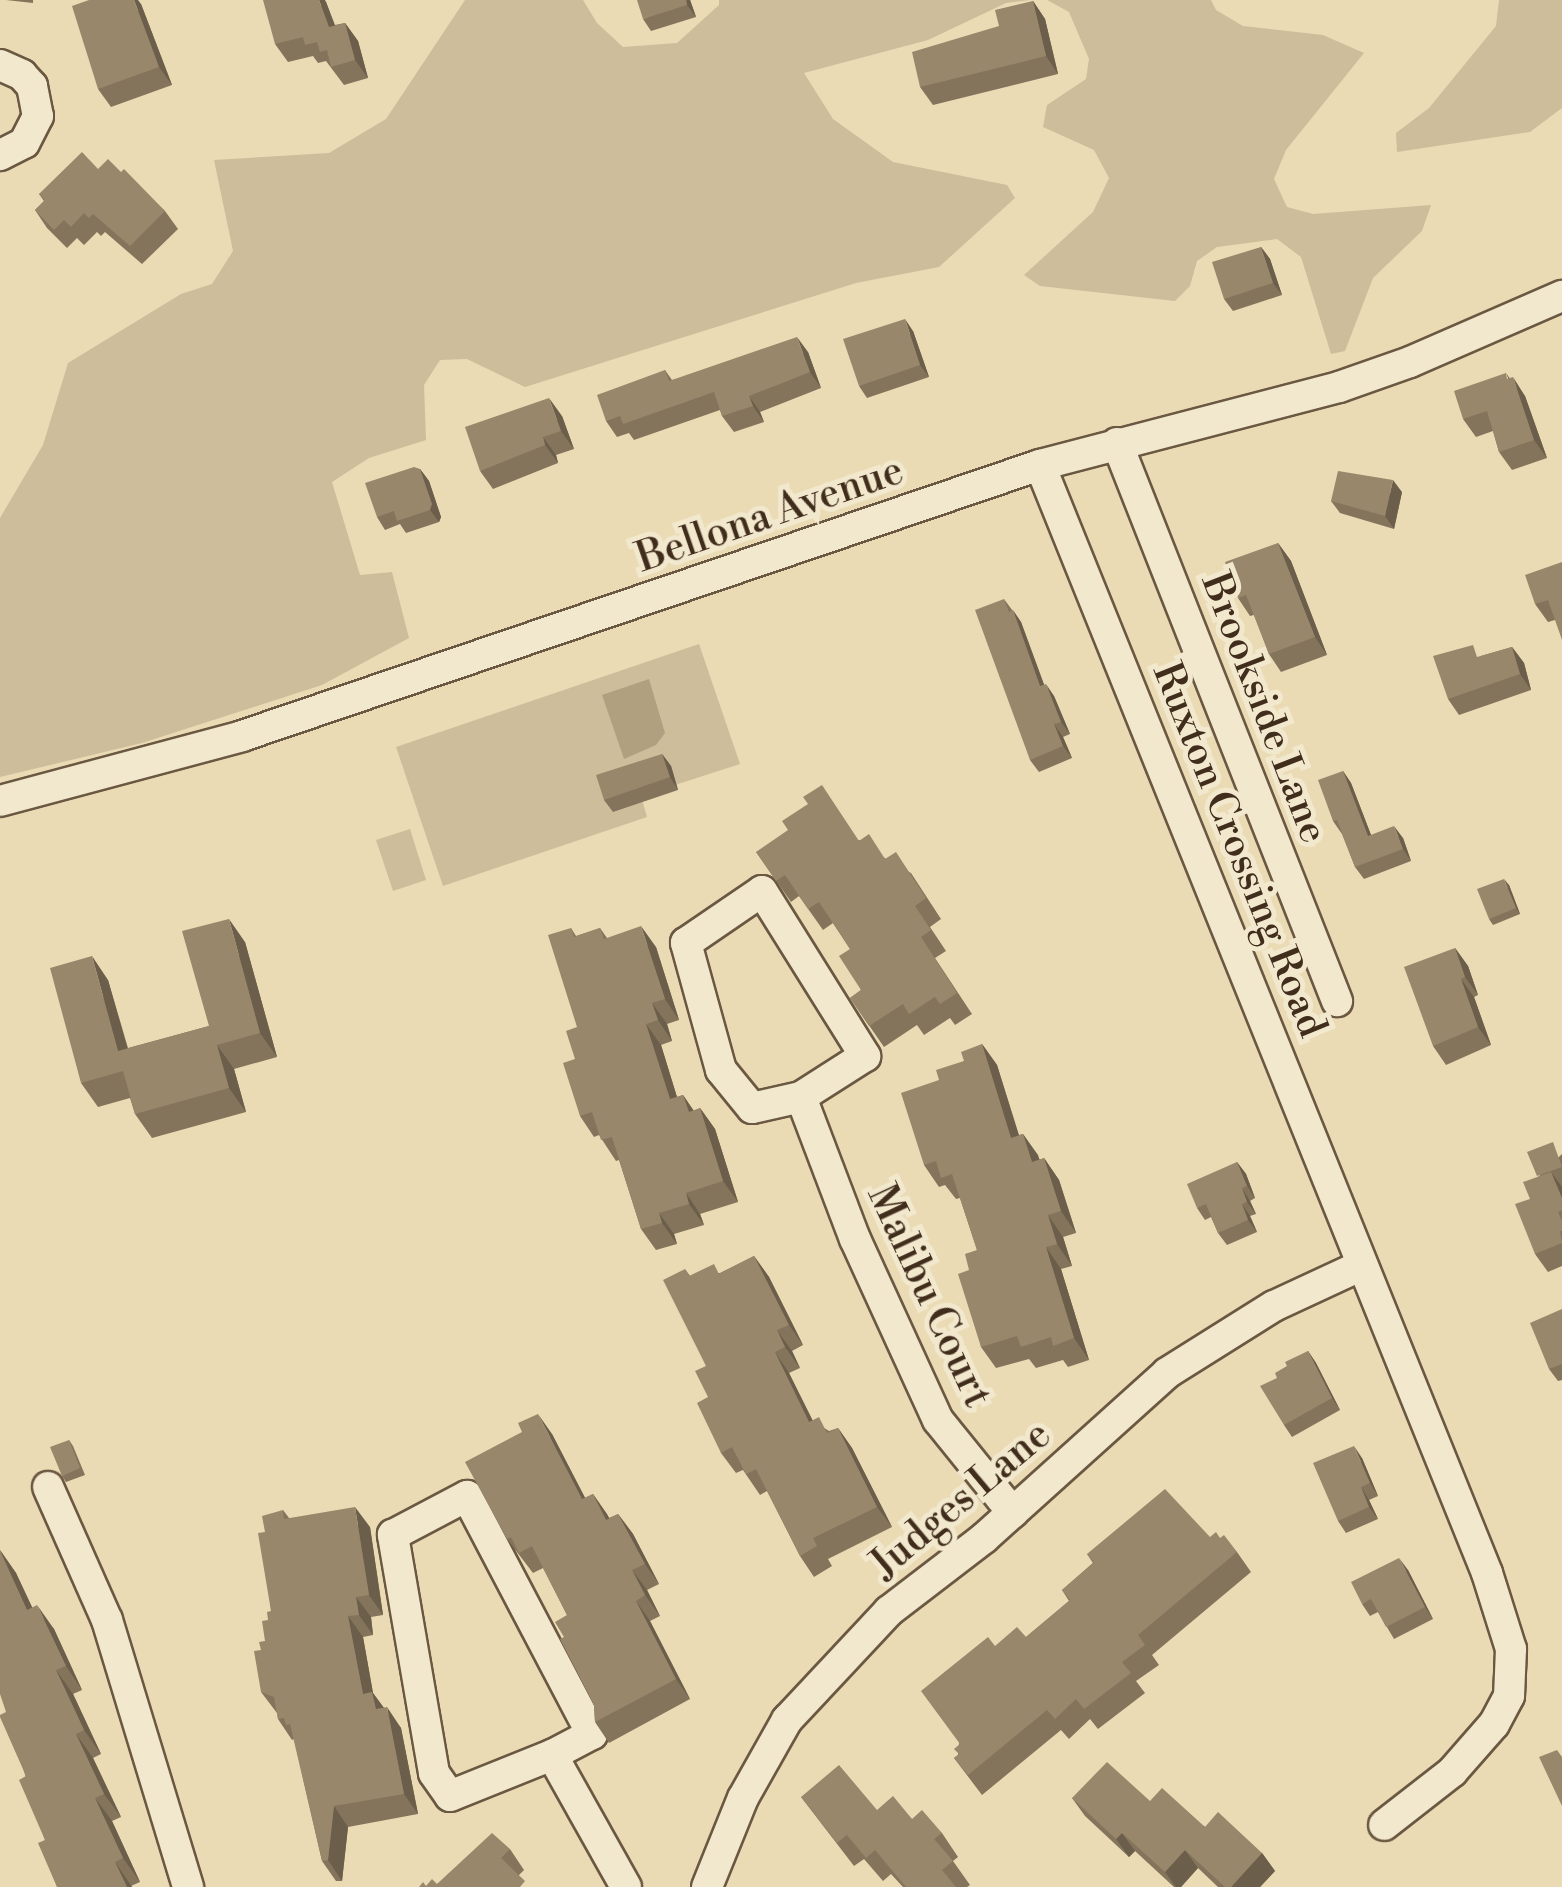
<!DOCTYPE html>
<html>
<head>
<meta charset="utf-8">
<style>
	body { margin:0 }
	#map { position:relative; width:1562px; height:1887px; overflow:hidden; background:#eadbb4; font-family:"Libre Bodoni",serif }
	div>[style] { position:absolute }
	.green>* { inset:0; background:#cdbd9a }
	.water>* { inset:0; background:#b1a080 }
	.roads { filter:drop-shadow(2px 0 #6b5842) drop-shadow(-2px 0 #6b5842) drop-shadow(0 2px #6b5842) drop-shadow(0 -2px #6b5842) }
	.minor>* { height:30px; margin:-15px; padding:0 15px; transform-origin:15px; border-radius:15px; background:#f1e8ce }
	.wall>* { inset:0; background:#84745c }
	.shaded-wall>* { inset:0; background:#6b5e4b }
	.building>* { inset:0; background:#99876b }
	span { translate:-50% -50%; white-space:nowrap; text-align:center; line-height:1.15; -webkit-text-stroke:10px #f1e8ce; paint-order:stroke }
	.street-label { font-size:40px; color:#412d1c }
</style>
</head>
<body>
<div id="map">
	<div class="green">
		<div style="clip-path:polygon(465px 0,583px 0,597px 23px,623px 47px,677px 43px,719px 5px,719px 0,1030px 0,1006px 3px,928px 40px,804px 73px,833px 119px,893px 162px,1007px 185px,1015px 198px,939px 267px,856px 283px,525px 387px,467px 359px,440px 360px,424px 385px,426px 440px,369px 458px,332px 482px,360px 575px,392px 572px,409px 638px,322px 685px,142px 743px,0 777px,0 518px,43px 445px,68px 363px,181px 294px,212px 284px,233px 251px,214px 160px,329px 153px,386px 119px)"></div>
		<div style="clip-path:polygon(1047px 0,1211px 0,1216px 10px,1243px 26px,1323px 35px,1364px 53px,1286px 150px,1274px 179px,1287px 207px,1313px 214px,1431px 205px,1422px 231px,1373px 278px,1345px 351px,1331px 354px,1301px 257px,1277px 239px,1217px 247px,1197px 261px,1190px 286px,1175px 301px,1040px 286px,1024px 275px,1093px 212px,1109px 178px,1094px 150px,1043px 127px,1047px 105px,1086px 79px,1089px 59px,1069px 12px)"></div>
		<div style="clip-path:polygon(1499px 0,1562px 0,1562px 108px,1530px 132px,1397px 152px,1396px 133px,1429px 108px,1496px 26px)"></div>
		<div style="clip-path:polygon(699px 644px,740px 764px,641px 796px,647px 817px,443px 886px,396px 747px)"></div>
		<div style="clip-path:polygon(410px 829px,426px 880px,393px 891px,376px 840px)"></div>
	</div>
	<div class="water">
		<div style="clip-path:polygon(649px 679px,665px 733px,656px 745px,624px 759px,602px 695px)"></div>
	</div>
	<div class="roads">
		<div class="minor">
			<div style="left:0;top:65px;width:24px;rotate:24deg"></div>
			<div style="left:22px;top:75px;width:15px;rotate:48deg"></div>
			<div style="left:32px;top:86px;width:31px;rotate:79deg"></div>
			<div style="left:38px;top:116px;width:30px;rotate:117deg"></div>
			<div style="left:24px;top:143px;width:27px;rotate:153deg"></div>
			<div style="left:1117px;top:443px;width:600px;rotate:68.48deg"></div>
			<div style="left:1040px;top:465px;width:1195px;rotate:68.03deg"></div>
			<div style="left:1487px;top:1573px;width:80px;rotate:72.5deg"></div>
			<div style="left:1511px;top:1649px;width:47px;rotate:92.4deg"></div>
			<div style="left:1509px;top:1696px;width:32px;rotate:118deg"></div>
			<div style="left:1494px;top:1724px;width:64px;rotate:131.2deg"></div>
			<div style="left:1452px;top:1772px;width:86px;rotate:142.1deg"></div>
			<div style="left:0;top:801px;width:251px;rotate:-15deg"></div>
			<div style="left:242px;top:736px;width:843px;rotate:-18.76deg"></div>
			<div style="left:1040px;top:465px;width:309px;rotate:-14.6deg"></div>
			<div style="left:1339px;top:387px;width:75px;rotate:-19.4deg"></div>
			<div style="left:1410px;top:362px;width:166px;rotate:-23.5deg"></div>
			<div style="left:762px;top:891px;width:195px;rotate:58deg"></div>
			<div style="left:865px;top:1056px;width:76px;rotate:147.4deg"></div>
			<div style="left:801px;top:1097px;width:50px;rotate:167.3deg"></div>
			<div style="left:752px;top:1108px;width:49px;rotate:-129.2deg"></div>
			<div style="left:721px;top:1070px;width:132px;rotate:-105.4deg"></div>
			<div style="left:686px;top:943px;width:92px;rotate:-34.4deg"></div>
			<div style="left:801px;top:1097px;width:152px;rotate:69.2deg"></div>
			<div style="left:855px;top:1239px;width:199px;rotate:65.4deg"></div>
			<div style="left:938px;top:1420px;width:119px;rotate:51.1deg"></div>
			<div style="left:48px;top:1487px;width:145px;rotate:66.1deg"></div>
			<div style="left:107px;top:1620px;width:279px;rotate:73.1deg"></div>
			<div style="left:467px;top:1496px;width:269px;rotate:62.3deg"></div>
			<div style="left:592px;top:1734px;width:45px;rotate:152.3deg"></div>
			<div style="left:552px;top:1755px;width:110px;rotate:158.1deg"></div>
			<div style="left:450px;top:1796px;width:28px;rotate:-125deg"></div>
			<div style="left:434px;top:1773px;width:242px;rotate:-99.8deg"></div>
			<div style="left:393px;top:1535px;width:84px;rotate:-27.8deg"></div>
			<div style="left:552px;top:1755px;width:151px;rotate:60.7deg"></div>
			<div style="left:707px;top:1887px;width:96px;rotate:-68deg"></div>
			<div style="left:743px;top:1798px;width:90px;rotate:-60.6deg"></div>
			<div style="left:787px;top:1720px;width:149px;rotate:-46.9deg"></div>
			<div style="left:889px;top:1611px;width:120px;rotate:-37.5deg"></div>
			<div style="left:984px;top:1538px;width:246px;rotate:-42deg"></div>
			<div style="left:1167px;top:1373px;width:126px;rotate:-32.1deg"></div>
			<div style="left:1274px;top:1306px;width:95px;rotate:-24.9deg"></div>
		</div>
	</div>
	<div class="wall">
		<div style="clip-path:polygon(6px 0,33px 0,33px 3px)"></div>
		<div style="clip-path:polygon(690px 0,696px 17px,651px 31px,643px 19px)"></div>
		<div style="clip-path:polygon(1033px 1px,1045px 19px,1058px 74px,933px 105px,920px 87px)"></div>
		<div style="clip-path:polygon(326px 2px,335px 25px,345px 23px,358px 41px,368px 78px,344px 85px,326px 61px,318px 63px,313px 56px,288px 62px,275px 44px)"></div>
		<div style="clip-path:polygon(141px 4px,172px 85px,111px 107px,98px 89px)"></div>
		<div style="clip-path:polygon(98px 169px,121px 172px,165px 211px,178px 229px,142px 264px,105px 232px,101px 236px,97px 232px,84px 245px,77px 238px,67px 248px,47px 228px,35px 210px,44px 201px,39px 194px)"></div>
		<div style="clip-path:polygon(1261px 247px,1270px 259px,1282px 295px,1233px 311px,1224px 299px)"></div>
		<div style="clip-path:polygon(913px 331px,929px 377px,867px 398px,859px 386px)"></div>
		<div style="clip-path:polygon(808px 352px,821px 388px,760px 412px,764px 422px,734px 432px,722px 416px,720px 410px,634px 440px,629px 433px,617px 437px,606px 421px,665px 370px,672px 380px)"></div>
		<div style="clip-path:polygon(1509px 378px,1525px 396px,1547px 458px,1512px 470px,1499px 452px,1493px 431px,1476px 437px,1463px 419px)"></div>
		<div style="clip-path:polygon(562px 416px,574px 449px,556px 455px,558px 463px,493px 489px,480px 471px)"></div>
		<div style="clip-path:polygon(420px 469px,429px 481px,441px 517px,439px 522px,406px 533px,400px 524px,385px 530px,377px 517px)"></div>
		<div style="clip-path:polygon(1402px 492px,1394px 529px,1340px 513px,1331px 501px)"></div>
		<div style="clip-path:polygon(1278px 543px,1291px 561px,1327px 655px,1281px 672px,1269px 654px,1254px 615px,1250px 616px,1238px 598px)"></div>
		<div style="clip-path:polygon(1562px 562px,1555px 620px,1548px 622px,1535px 604px)"></div>
		<div style="clip-path:polygon(1004px 599px,1021px 622px,1044px 685px,1054px 696px,1070px 734px,1063px 737px,1072px 758px,1039px 772px,1030px 760px)"></div>
		<div style="clip-path:polygon(1512px 647px,1524px 663px,1531px 690px,1459px 715px,1448px 699px,1481px 656px)"></div>
		<div style="clip-path:polygon(662px 754px,671px 766px,678px 790px,613px 812px,604px 800px)"></div>
		<div style="clip-path:polygon(1343px 771px,1351px 783px,1371px 835px,1403px 838px,1411px 861px,1364px 879px,1355px 867px,1342px 834px,1333px 821px)"></div>
		<div style="clip-path:polygon(860px 840px,886px 859px,911px 873px,941px 919px,930px 927px,946px 951px,935px 958px,972px 1014px,955px 1025px,950px 1018px,924px 1035px,917px 1025px,884px 1047px,850px 998px,861px 990px,850px 949px,833px 923px,823px 930px,799px 896px,791px 902px,756px 852px)"></div>
		<div style="clip-path:polygon(1509px 885px,1520px 914px,1493px 925px,1489px 919px)"></div>
		<div style="clip-path:polygon(571px 928px,576px 936px,600px 928px,607px 938px,656px 947px,679px 1020px,667px 1024px,672px 1041px,661px 1045px,677px 1097px,683px 1095px,694px 1111px,700px 1108px,715px 1129px,738px 1202px,700px 1214px,704px 1225px,674px 1234px,677px 1244px,656px 1250px,641px 1229px,619px 1160px,616px 1161px,599px 1135px,594px 1137px,580px 1116px,575px 1059px,577px 1027px)"></div>
		<div style="clip-path:polygon(245px 942px,277px 1057px,234px 1069px,246px 1112px,152px 1138px,135px 1114px,130px 1098px,98px 1107px,81px 1083px,108px 980px,128px 1048px,209px 1026px)"></div>
		<div style="clip-path:polygon(1455px 948px,1468px 966px,1478px 995px,1474px 997px,1491px 1045px,1446px 1065px,1433px 1046px)"></div>
		<div style="clip-path:polygon(982px 1044px,997px 1065px,1019px 1135px,1023px 1134px,1040px 1160px,1044px 1158px,1059px 1180px,1076px 1233px,1063px 1237px,1072px 1266px,1061px 1269px,1089px 1360px,1068px 1367px,1063px 1360px,1036px 1368px,1029px 1359px,996px 1368px,981px 1347px,969px 1270px,977px 1250px,960px 1198px,956px 1199px,945px 1185px,939px 1187px,924px 1165px,939px 1080px,964px 1061px)"></div>
		<div style="clip-path:polygon(1562px 1154px,1562px 1266px,1548px 1272px,1535px 1254px,1530px 1199px,1538px 1177px)"></div>
		<div style="clip-path:polygon(1237px 1162px,1246px 1174px,1255px 1198px,1250px 1201px,1256px 1214px,1250px 1216px,1257px 1232px,1227px 1245px,1218px 1233px,1211px 1217px,1205px 1220px,1197px 1208px)"></div>
		<div style="clip-path:polygon(754px 1256px,769px 1277px,803px 1345px,792px 1351px,800px 1368px,789px 1373px,812px 1420px,829px 1431px,838px 1428px,852px 1448px,892px 1527px,828px 1559px,832px 1566px,814px 1577px,800px 1556px,767px 1491px,760px 1495px,743px 1470px,736px 1473px,721px 1453px,706px 1366px,685px 1269px,690px 1276px,720px 1273px)"></div>
		<div style="clip-path:polygon(1562px 1309px,1562px 1380px,1558px 1381px,1549px 1369px)"></div>
		<div style="clip-path:polygon(1308px 1351px,1316px 1363px,1340px 1410px,1292px 1437px,1284px 1425px,1277px 1378px,1287px 1366px)"></div>
		<div style="clip-path:polygon(552px 1434px,585px 1498px,593px 1494px,609px 1518px,618px 1514px,633px 1534px,659px 1584px,647px 1590px,660px 1616px,650px 1621px,690px 1699px,609px 1743px,595px 1722px,594px 1705px,564px 1637px,567px 1615px,543px 1568px,533px 1573px,507px 1539px)"></div>
		<div style="clip-path:polygon(69px 1440px,73px 1446px,85px 1475px,66px 1482px,62px 1476px)"></div>
		<div style="clip-path:polygon(1362px 1458px,1378px 1496px,1369px 1500px,1378px 1519px,1346px 1533px,1338px 1521px)"></div>
		<div style="clip-path:polygon(283px 1510px,289px 1518px,370px 1527px,383px 1615px,371px 1617px,373px 1635px,363px 1637px,373px 1693px,383px 1707px,401px 1728px,418px 1814px,348px 1827px,342px 1881px,336px 1881px,322px 1861px,294px 1739px,292px 1740px,278px 1719px,277px 1713px,261px 1692px,261px 1650px,265px 1641px,268px 1620px,271px 1611px,265px 1532px)"></div>
		<div style="clip-path:polygon(1210px 1537px,1220px 1538px,1237px 1552px,1251px 1572px,1152px 1655px,1159px 1665px,1136px 1681px,1145px 1693px,1098px 1729px,1090px 1719px,1069px 1739px,1061px 1730px,982px 1795px,954px 1758px,958px 1755px,959px 1744px,995px 1646px,1026px 1637px,1069px 1601px,1062px 1590px,1093px 1563px,1087px 1554px)"></div>
		<div style="clip-path:polygon(0 1550px,16px 1573px,32px 1607px,54px 1629px,82px 1690px,73px 1694px,101px 1754px,93px 1758px,121px 1817px,112px 1821px,140px 1882px,131px 1886px,132px 1887px,57px 1887px,45px 1840px,6px 1712px)"></div>
		<div style="clip-path:polygon(1408px 1570px,1433px 1619px,1394px 1639px,1378px 1612px,1370px 1616px,1362px 1604px)"></div>
		<div style="clip-path:polygon(801px 1797px,877px 1810px,912px 1819px,942px 1833px,958px 1857px,953px 1861px,970px 1885px,967px 1887px,903px 1887px,891px 1874px,883px 1881px,864px 1859px,854px 1866px)"></div>
		<div style="clip-path:polygon(1072px 1798px,1150px 1801px,1262px 1853px,1275px 1871px,1260px 1887px,1218px 1887px,1198px 1868px,1181px 1887px,1174px 1887px,1135px 1851px,1129px 1857px,1085px 1816px)"></div>
		<div style="clip-path:polygon(510px 1849px,524px 1870px,519px 1875px,426px 1886px,437px 1884px)"></div>
	</div>
	<div class="shaded-wall">
		<div style="clip-path:polygon(134px 0,138px 0,141px 4px,172px 85px,159px 67px)"></div>
		<div style="clip-path:polygon(319px 0,325px 0,326px 2px,342px 45px,329px 27px)"></div>
		<div style="clip-path:polygon(686px 0,690px 0,696px 17px,687px 5px)"></div>
		<div style="clip-path:polygon(1033px 1px,1045px 19px,1058px 74px,1046px 56px)"></div>
		<div style="clip-path:polygon(345px 23px,358px 41px,368px 78px,355px 60px)"></div>
		<div style="clip-path:polygon(1261px 247px,1270px 259px,1282px 295px,1273px 283px)"></div>
		<div style="clip-path:polygon(905px 319px,913px 331px,929px 377px,920px 365px)"></div>
		<div style="clip-path:polygon(797px 337px,808px 352px,821px 388px,810px 372px)"></div>
		<div style="clip-path:polygon(1506px 373px,1517px 389px,1513px 377px,1525px 396px,1547px 458px,1534px 440px)"></div>
		<div style="clip-path:polygon(749px 396px,760px 412px,764px 422px,753px 406px)"></div>
		<div style="clip-path:polygon(549px 398px,562px 416px,574px 449px,561px 431px)"></div>
		<div style="clip-path:polygon(543px 437px,556px 455px,558px 463px,545px 445px)"></div>
		<div style="clip-path:polygon(420px 469px,429px 481px,441px 517px,439px 522px,430px 510px)"></div>
		<div style="clip-path:polygon(1393px 480px,1402px 492px,1394px 529px,1385px 516px)"></div>
		<div style="clip-path:polygon(1278px 543px,1291px 561px,1327px 655px,1315px 637px)"></div>
		<div style="clip-path:polygon(1013px 610px,1021px 622px,1049px 698px,1040px 686px)"></div>
		<div style="clip-path:polygon(1512px 647px,1524px 663px,1531px 690px,1520px 674px)"></div>
		<div style="clip-path:polygon(1046px 684px,1054px 696px,1070px 734px,1061px 722px)"></div>
		<div style="clip-path:polygon(1054px 724px,1063px 737px,1072px 758px,1063px 746px)"></div>
		<div style="clip-path:polygon(662px 754px,671px 766px,678px 790px,670px 777px)"></div>
		<div style="clip-path:polygon(1343px 771px,1351px 783px,1376px 848px,1368px 836px)"></div>
		<div style="clip-path:polygon(1394px 826px,1403px 838px,1411px 861px,1403px 849px)"></div>
		<div style="clip-path:polygon(1504px 879px,1509px 885px,1520px 914px,1516px 908px)"></div>
		<div style="clip-path:polygon(229px 919px,245px 942px,277px 1057px,260px 1033px)"></div>
		<div style="clip-path:polygon(641px 926px,656px 947px,679px 1020px,665px 999px)"></div>
		<div style="clip-path:polygon(1455px 948px,1468px 966px,1478px 995px,1465px 977px)"></div>
		<div style="clip-path:polygon(92px 956px,108px 980px,135px 1075px,118px 1051px)"></div>
		<div style="clip-path:polygon(1461px 979px,1474px 997px,1491px 1045px,1478px 1027px)"></div>
		<div style="clip-path:polygon(652px 1003px,667px 1024px,672px 1041px,658px 1020px)"></div>
		<div style="clip-path:polygon(646px 1024px,661px 1045px,684px 1120px,670px 1099px)"></div>
		<div style="clip-path:polygon(982px 1044px,997px 1065px,1026px 1159px,1011px 1138px)"></div>
		<div style="clip-path:polygon(217px 1045px,234px 1069px,246px 1112px,229px 1088px)"></div>
		<div style="clip-path:polygon(683px 1095px,697px 1116px,689px 1112px)"></div>
		<div style="clip-path:polygon(700px 1108px,715px 1129px,738px 1202px,723px 1181px)"></div>
		<div style="clip-path:polygon(1023px 1134px,1038px 1155px,1047px 1184px,1032px 1162px)"></div>
		<div style="clip-path:polygon(1044px 1158px,1059px 1180px,1076px 1233px,1061px 1211px)"></div>
		<div style="clip-path:polygon(1237px 1162px,1246px 1174px,1255px 1198px,1247px 1186px)"></div>
		<div style="clip-path:polygon(1551px 1172px,1562px 1187px,1562px 1198px)"></div>
		<div style="clip-path:polygon(1242px 1188px,1250px 1201px,1256px 1214px,1247px 1202px)"></div>
		<div style="clip-path:polygon(686px 1193px,700px 1214px,704px 1225px,689px 1204px)"></div>
		<div style="clip-path:polygon(1242px 1204px,1250px 1216px,1257px 1232px,1248px 1220px)"></div>
		<div style="clip-path:polygon(659px 1213px,674px 1234px,677px 1244px,662px 1223px)"></div>
		<div style="clip-path:polygon(1048px 1215px,1063px 1237px,1072px 1266px,1057px 1244px)"></div>
		<div style="clip-path:polygon(1046px 1247px,1061px 1269px,1089px 1360px,1074px 1338px)"></div>
		<div style="clip-path:polygon(754px 1256px,769px 1277px,803px 1345px,789px 1325px)"></div>
		<div style="clip-path:polygon(777px 1330px,792px 1351px,800px 1368px,785px 1347px)"></div>
		<div style="clip-path:polygon(1308px 1351px,1316px 1363px,1340px 1410px,1332px 1398px)"></div>
		<div style="clip-path:polygon(775px 1352px,789px 1373px,824px 1443px,809px 1422px)"></div>
		<div style="clip-path:polygon(538px 1414px,552px 1434px,596px 1519px,582px 1499px)"></div>
		<div style="clip-path:polygon(838px 1428px,852px 1448px,892px 1527px,877px 1507px)"></div>
		<div style="clip-path:polygon(1354px 1446px,1362px 1458px,1378px 1496px,1370px 1483px)"></div>
		<div style="clip-path:polygon(1361px 1487px,1369px 1500px,1378px 1519px,1369px 1507px)"></div>
		<div style="clip-path:polygon(593px 1494px,607px 1514px,621px 1540px,606px 1520px)"></div>
		<div style="clip-path:polygon(355px 1507px,370px 1527px,383px 1615px,369px 1595px)"></div>
		<div style="clip-path:polygon(618px 1514px,633px 1534px,659px 1584px,645px 1564px)"></div>
		<div style="clip-path:polygon(0 1550px,16px 1573px,44px 1633px,27px 1610px)"></div>
		<div style="clip-path:polygon(1399px 1558px,1408px 1570px,1433px 1619px,1425px 1607px)"></div>
		<div style="clip-path:polygon(632px 1570px,647px 1590px,660px 1616px,645px 1595px)"></div>
		<div style="clip-path:polygon(356px 1597px,371px 1617px,373px 1635px,359px 1615px)"></div>
		<div style="clip-path:polygon(636px 1601px,650px 1621px,690px 1699px,676px 1679px)"></div>
		<div style="clip-path:polygon(37px 1605px,54px 1629px,82px 1690px,66px 1666px)"></div>
		<div style="clip-path:polygon(348px 1616px,363px 1637px,373px 1693px,387px 1712px,390px 1729px,363px 1694px)"></div>
		<div style="clip-path:polygon(56px 1670px,73px 1694px,101px 1754px,84px 1730px)"></div>
		<div style="clip-path:polygon(387px 1707px,401px 1728px,418px 1814px,404px 1794px)"></div>
		<div style="clip-path:polygon(76px 1734px,93px 1758px,121px 1817px,104px 1794px)"></div>
		<div style="clip-path:polygon(95px 1798px,112px 1821px,140px 1882px,123px 1858px)"></div>
		<div style="clip-path:polygon(334px 1806px,348px 1827px,342px 1881px,328px 1860px)"></div>
		<div style="clip-path:polygon(1122px 1833px,1135px 1851px,1129px 1857px,1116px 1839px)"></div>
		<div style="clip-path:polygon(1185px 1850px,1198px 1868px,1181px 1887px,1176px 1887px,1165px 1872px)"></div>
		<div style="clip-path:polygon(1262px 1853px,1275px 1871px,1260px 1887px,1231px 1887px)"></div>
		<div style="clip-path:polygon(115px 1862px,132px 1887px,127px 1887px)"></div>
	</div>
	<div class="building">
		<div style="clip-path:polygon(89px 0,134px 0,159px 67px,98px 89px,72px 6px)"></div>
		<div style="clip-path:polygon(263px 0,319px 0,329px 27px,345px 23px,355px 60px,331px 67px,327px 50px,320px 52px,317px 42px,305px 45px,303px 37px,275px 44px)"></div>
		<div style="clip-path:polygon(637px 0,686px 0,687px 5px,643px 19px)"></div>
		<div style="clip-path:polygon(1033px 1px,1046px 56px,920px 87px,912px 52px,999px 26px,995px 10px)"></div>
		<div style="clip-path:polygon(82px 152px,98px 169px,108px 159px,121px 172px,124px 169px,165px 211px,130px 246px,93px 214px,89px 218px,84px 213px,71px 227px,64px 220px,54px 230px,35px 210px,45px 200px,39px 194px)"></div>
		<div style="clip-path:polygon(1261px 247px,1273px 283px,1224px 299px,1212px 262px)"></div>
		<div style="clip-path:polygon(905px 319px,920px 365px,859px 386px,843px 339px)"></div>
		<div style="clip-path:polygon(797px 337px,810px 372px,749px 396px,753px 406px,722px 416px,714px 392px,623px 424px,620px 416px,606px 421px,597px 395px,665px 370px,669px 381px)"></div>
		<div style="clip-path:polygon(1506px 373px,1507px 379px,1513px 377px,1534px 440px,1499px 452px,1487px 411px,1463px 419px,1454px 391px)"></div>
		<div style="clip-path:polygon(549px 398px,561px 431px,543px 437px,545px 445px,480px 471px,465px 427px)"></div>
		<div style="clip-path:polygon(414px 467px,420px 469px,432px 504px,430px 510px,397px 521px,394px 511px,377px 517px,365px 483px)"></div>
		<div style="clip-path:polygon(1338px 471px,1393px 480px,1385px 516px,1331px 501px)"></div>
		<div style="clip-path:polygon(1278px 543px,1315px 637px,1269px 654px,1246px 595px,1238px 598px,1225px 562px)"></div>
		<div style="clip-path:polygon(1562px 562px,1562px 640px,1548px 600px,1535px 604px,1525px 575px)"></div>
		<div style="clip-path:polygon(1004px 599px,1009px 612px,1013px 610px,1040px 686px,1046px 684px,1061px 722px,1054px 724px,1063px 746px,1030px 760px,975px 610px)"></div>
		<div style="clip-path:polygon(1473px 645px,1477px 657px,1512px 647px,1520px 674px,1448px 699px,1433px 656px)"></div>
		<div style="clip-path:polygon(662px 754px,670px 777px,604px 800px,596px 775px)"></div>
		<div style="clip-path:polygon(1343px 771px,1368px 836px,1394px 826px,1403px 849px,1355px 867px,1337px 820px,1333px 821px,1318px 780px)"></div>
		<div style="clip-path:polygon(822px 785px,859px 841px,869px 834px,885px 859px,896px 852px,926px 898px,915px 906px,931px 930px,921px 937px,957px 993px,940px 1004px,935px 997px,909px 1014px,903px 1004px,869px 1026px,850px 998px,861px 990px,839px 956px,850px 949px,819px 902px,808px 909px,785px 875px,776px 881px,756px 852px,788px 830px,782px 821px,808px 804px,803px 797px)"></div>
		<div style="clip-path:polygon(1504px 879px,1516px 908px,1489px 919px,1477px 889px)"></div>
		<div style="clip-path:polygon(229px 919px,260px 1033px,217px 1045px,229px 1088px,135px 1114px,123px 1071px,81px 1083px,50px 968px,92px 956px,118px 1051px,209px 1026px,182px 931px)"></div>
		<div style="clip-path:polygon(641px 926px,665px 999px,652px 1003px,658px 1020px,646px 1024px,670px 1099px,683px 1095px,689px 1112px,700px 1108px,723px 1181px,686px 1193px,689px 1204px,659px 1213px,662px 1223px,641px 1229px,612px 1137px,601px 1140px,592px 1112px,580px 1116px,563px 1063px,575px 1059px,566px 1031px,577px 1027px,548px 935px,571px 928px,574px 937px,600px 928px,604px 939px)"></div>
		<div style="clip-path:polygon(1455px 948px,1465px 977px,1461px 979px,1478px 1027px,1433px 1046px,1404px 967px)"></div>
		<div style="clip-path:polygon(982px 1044px,1011px 1138px,1023px 1134px,1032px 1162px,1044px 1158px,1061px 1211px,1048px 1215px,1057px 1244px,1046px 1247px,1074px 1338px,1053px 1346px,1051px 1337px,1021px 1347px,1017px 1336px,981px 1347px,958px 1274px,969px 1270px,965px 1254px,977px 1250px,952px 1174px,941px 1178px,936px 1161px,924px 1165px,901px 1093px,939px 1080px,936px 1070px,964px 1061px,961px 1052px)"></div>
		<div style="clip-path:polygon(1553px 1142px,1562px 1167px,1537px 1176px,1527px 1152px)"></div>
		<div style="clip-path:polygon(1237px 1162px,1247px 1186px,1242px 1188px,1247px 1202px,1242px 1204px,1248px 1220px,1218px 1233px,1206px 1204px,1197px 1208px,1187px 1184px)"></div>
		<div style="clip-path:polygon(1551px 1172px,1562px 1198px,1562px 1210px,1558px 1212px,1562px 1221px,1562px 1231px,1560px 1231px,1562px 1243px,1535px 1254px,1515px 1204px,1530px 1199px,1523px 1182px)"></div>
		<div style="clip-path:polygon(754px 1256px,789px 1325px,777px 1330px,785px 1347px,775px 1352px,809px 1422px,819px 1417px,827px 1433px,838px 1428px,877px 1507px,813px 1538px,817px 1546px,800px 1556px,756px 1469px,746px 1474px,732px 1447px,721px 1453px,697px 1403px,708px 1397px,695px 1371px,706px 1366px,663px 1280px,685px 1269px,689px 1276px,714px 1264px,719px 1274px)"></div>
		<div style="clip-path:polygon(1562px 1309px,1562px 1364px,1549px 1369px,1530px 1323px)"></div>
		<div style="clip-path:polygon(1308px 1351px,1332px 1398px,1284px 1425px,1260px 1386px,1277px 1378px,1275px 1373px,1287px 1366px,1285px 1362px)"></div>
		<div style="clip-path:polygon(538px 1414px,582px 1499px,593px 1494px,606px 1520px,618px 1514px,645px 1564px,632px 1570px,645px 1595px,636px 1601px,676px 1679px,595px 1722px,594px 1705px,560px 1639px,564px 1637px,555px 1622px,567px 1615px,532px 1546px,519px 1553px,511px 1537px,507px 1539px,465px 1462px,522px 1432px,518px 1423px)"></div>
		<div style="clip-path:polygon(69px 1440px,80px 1468px,62px 1476px,50px 1447px)"></div>
		<div style="clip-path:polygon(1354px 1446px,1370px 1483px,1361px 1487px,1369px 1507px,1338px 1521px,1313px 1463px)"></div>
		<div style="clip-path:polygon(1165px 1489px,1210px 1537px,1216px 1532px,1220px 1538px,1224px 1535px,1237px 1552px,1138px 1635px,1145px 1645px,1122px 1662px,1131px 1673px,1084px 1709px,1076px 1699px,1055px 1719px,1047px 1710px,968px 1775px,954px 1758px,959px 1754px,954px 1749px,960px 1744px,921px 1691px,988px 1637px,995px 1646px,1017px 1627px,1026px 1637px,1070px 1600px,1062px 1590px,1094px 1562px,1087px 1554px)"></div>
		<div style="clip-path:polygon(355px 1507px,369px 1595px,356px 1597px,359px 1615px,348px 1616px,363px 1694px,372px 1692px,376px 1709px,387px 1707px,404px 1794px,334px 1806px,328px 1860px,322px 1861px,290px 1724px,286px 1725px,284px 1718px,278px 1719px,274px 1697px,261px 1692px,254px 1651px,261px 1650px,259px 1642px,265px 1641px,262px 1621px,268px 1620px,267px 1612px,271px 1611px,258px 1533px,265px 1532px,262px 1516px,283px 1510px,284px 1519px)"></div>
		<div style="clip-path:polygon(0 1551px,27px 1610px,37px 1605px,66px 1666px,56px 1670px,84px 1730px,76px 1734px,104px 1794px,95px 1798px,123px 1858px,115px 1862px,127px 1887px,57px 1887px,38px 1843px,45px 1840px,19px 1780px,26px 1776px,0 1717px,0 1715px,6px 1712px,0 1694px)"></div>
		<div style="clip-path:polygon(1399px 1558px,1425px 1607px,1386px 1627px,1371px 1599px,1362px 1604px,1351px 1582px)"></div>
		<div style="clip-path:polygon(1557px 1750px,1562px 1757px,1562px 1806px,1539px 1757px)"></div>
		<div style="clip-path:polygon(1107px 1762px,1150px 1801px,1162px 1788px,1205px 1827px,1218px 1812px,1262px 1853px,1231px 1887px,1225px 1887px,1185px 1850px,1165px 1872px,1122px 1833px,1116px 1839px,1072px 1798px)"></div>
		<div style="clip-path:polygon(839px 1765px,877px 1810px,893px 1796px,912px 1819px,922px 1810px,942px 1833px,934px 1839px,953px 1861px,942px 1870px,956px 1887px,906px 1887px,875px 1850px,866px 1858px,847px 1835px,837px 1843px,801px 1797px)"></div>
		<div style="clip-path:polygon(492px 1833px,510px 1849px,501px 1858px,525px 1881px,520px 1887px,419px 1887px,423px 1882px,426px 1886px,432px 1879px,437px 1884px)"></div>
	</div>
	<div class="street-label">
		<span style="left:770px;top:515px;rotate:-19deg">Bellona Avenue</span>
		<span style="left:1264px;top:708px;rotate:69deg">Brookside Lane</span>
		<span style="left:1239px;top:850px;rotate:68deg">Ruxton Crossing Road</span>
		<span style="left:929px;top:1296px;rotate:65deg">Malibu Court</span>
		<span style="left:961px;top:1500px;rotate:-40deg">Judges Lane</span>
	</div>
</div>
</body>
</html>
